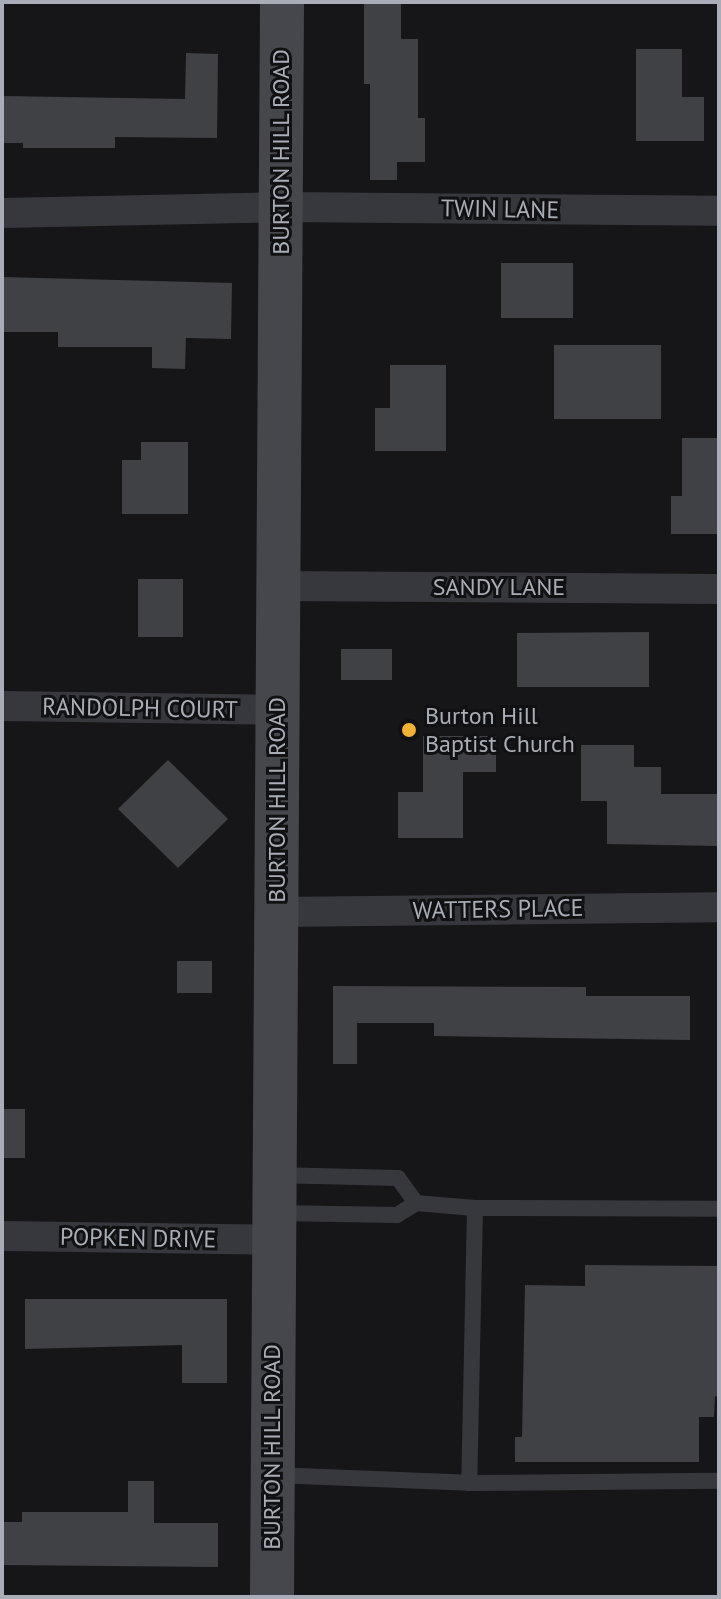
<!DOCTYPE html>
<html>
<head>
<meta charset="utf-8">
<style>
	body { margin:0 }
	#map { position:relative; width:721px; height:1599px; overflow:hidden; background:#161618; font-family:"PT Sans",sans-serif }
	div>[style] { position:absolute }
	.building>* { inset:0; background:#404145 }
	.lane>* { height:16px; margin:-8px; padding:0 8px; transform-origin:8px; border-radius:8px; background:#37383d }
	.street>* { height:30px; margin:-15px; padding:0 15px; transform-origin:15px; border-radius:15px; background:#37383d }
	.secondary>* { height:44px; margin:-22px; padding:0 22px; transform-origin:22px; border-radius:22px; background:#45474d }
	.dots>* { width:22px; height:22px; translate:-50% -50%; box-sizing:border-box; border:4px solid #111113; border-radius:50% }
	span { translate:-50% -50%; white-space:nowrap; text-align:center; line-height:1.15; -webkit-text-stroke:6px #111113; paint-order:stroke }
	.street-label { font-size:24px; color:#a8adb8 }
	.poi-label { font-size:24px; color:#a8adb8 }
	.left { translate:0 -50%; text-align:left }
	.frame { position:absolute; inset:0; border:4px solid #a8adb8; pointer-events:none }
</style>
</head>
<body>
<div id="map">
	<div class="building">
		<div style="clip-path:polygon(364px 2px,401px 2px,401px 39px,418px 39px,418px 118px,425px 118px,425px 162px,397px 162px,397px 180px,370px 180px,370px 84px,364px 84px)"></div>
		<div style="clip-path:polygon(636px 49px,682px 49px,682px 97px,704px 97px,704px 141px,636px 141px)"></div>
		<div style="clip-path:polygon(186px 53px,218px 54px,217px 138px,115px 137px,115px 148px,23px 148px,23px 143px,2px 143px,2px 96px,185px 99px)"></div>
		<div style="clip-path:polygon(501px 263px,573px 263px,573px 318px,501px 318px)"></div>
		<div style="clip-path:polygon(2px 277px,232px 283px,231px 339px,186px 338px,185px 369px,152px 368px,152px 347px,58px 347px,58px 332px,2px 332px)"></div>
		<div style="clip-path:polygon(554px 345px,661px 345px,661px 419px,554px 419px)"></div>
		<div style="clip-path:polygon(390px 365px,446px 365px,446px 451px,375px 451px,375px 408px,390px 408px)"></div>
		<div style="clip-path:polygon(682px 438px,719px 438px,719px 534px,671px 534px,671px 496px,682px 496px)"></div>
		<div style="clip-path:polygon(141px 442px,188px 442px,188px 514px,122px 514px,122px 460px,141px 460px)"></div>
		<div style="clip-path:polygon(138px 579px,183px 579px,183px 637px,138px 637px)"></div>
		<div style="clip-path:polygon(649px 632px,649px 687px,517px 687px,517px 633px)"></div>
		<div style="clip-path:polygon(341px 649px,392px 649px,392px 680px,341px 680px)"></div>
		<div style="clip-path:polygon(423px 736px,496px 736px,496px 772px,463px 772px,463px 838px,398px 838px,398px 792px,423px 792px)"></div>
		<div style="clip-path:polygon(581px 745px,634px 745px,634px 767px,661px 767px,661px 794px,719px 794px,719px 846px,607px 844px,607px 801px,581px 801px)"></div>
		<div style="clip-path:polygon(168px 760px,228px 819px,178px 868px,118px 809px)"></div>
		<div style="clip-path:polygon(177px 961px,212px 961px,212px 993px,177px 993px)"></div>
		<div style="clip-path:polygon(333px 986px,586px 987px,586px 996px,690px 996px,690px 1040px,434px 1036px,434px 1023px,357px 1023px,357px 1064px,333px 1064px)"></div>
		<div style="clip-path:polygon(2px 1109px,25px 1109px,25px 1158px,2px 1158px)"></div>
		<div style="clip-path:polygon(585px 1265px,719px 1266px,719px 1397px,715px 1396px,714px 1417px,699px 1417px,699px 1462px,515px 1462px,515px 1437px,522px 1437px,525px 1285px,585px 1286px)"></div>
		<div style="clip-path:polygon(25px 1299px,227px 1299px,227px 1383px,182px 1383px,182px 1345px,25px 1349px)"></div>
		<div style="clip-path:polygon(128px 1481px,154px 1481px,154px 1523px,218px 1523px,218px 1567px,2px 1565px,2px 1522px,22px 1522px,22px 1512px,128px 1512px)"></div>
	</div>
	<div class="lane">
		<div style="left:274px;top:1175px;width:124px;rotate:1.4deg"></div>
		<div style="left:398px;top:1178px;width:31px;rotate:54deg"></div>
		<div style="left:475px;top:1208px;width:275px;rotate:91.2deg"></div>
		<div style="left:469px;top:1483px;width:250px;rotate:-0.5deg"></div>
		<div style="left:276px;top:1213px;width:121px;rotate:0.9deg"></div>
		<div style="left:397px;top:1215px;width:22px;rotate:-32deg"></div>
		<div style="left:416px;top:1203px;width:59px;rotate:4.8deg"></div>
		<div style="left:475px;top:1208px;width:244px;rotate:0.2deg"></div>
		<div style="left:274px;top:1475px;width:195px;rotate:2.3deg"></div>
	</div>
	<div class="street">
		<div style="left:2px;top:213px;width:278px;rotate:-1.2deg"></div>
		<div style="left:280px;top:207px;width:439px;rotate:0.5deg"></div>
		<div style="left:278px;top:586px;width:441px;rotate:0.4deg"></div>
		<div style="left:2px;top:706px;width:276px;rotate:0.8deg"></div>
		<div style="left:276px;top:912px;width:443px;rotate:-0.6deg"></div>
		<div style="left:2px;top:1236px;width:273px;rotate:0.8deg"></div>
	</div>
	<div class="secondary">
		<div style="left:272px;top:1597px;width:1595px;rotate:-89.64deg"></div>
	</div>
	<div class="dots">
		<div style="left:409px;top:730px;background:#f2b134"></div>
	</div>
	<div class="street-label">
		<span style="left:281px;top:152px;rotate:-90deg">BURTON HILL ROAD</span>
		<span style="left:500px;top:209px;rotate:1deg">TWIN LANE</span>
		<span style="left:499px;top:587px">SANDY LANE</span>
		<span style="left:140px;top:708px;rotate:1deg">RANDOLPH COURT</span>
		<span style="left:277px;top:800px;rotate:-90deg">BURTON HILL ROAD</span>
		<span style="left:498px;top:909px;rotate:-1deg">WATTERS PLACE</span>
		<span style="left:138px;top:1238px;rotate:1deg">POPKEN DRIVE</span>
		<span style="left:272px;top:1447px;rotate:-90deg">BURTON HILL ROAD</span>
	</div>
	<div class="poi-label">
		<span class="left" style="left:425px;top:730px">Burton Hill<br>Baptist Church</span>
	</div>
	<div class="frame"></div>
</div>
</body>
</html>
